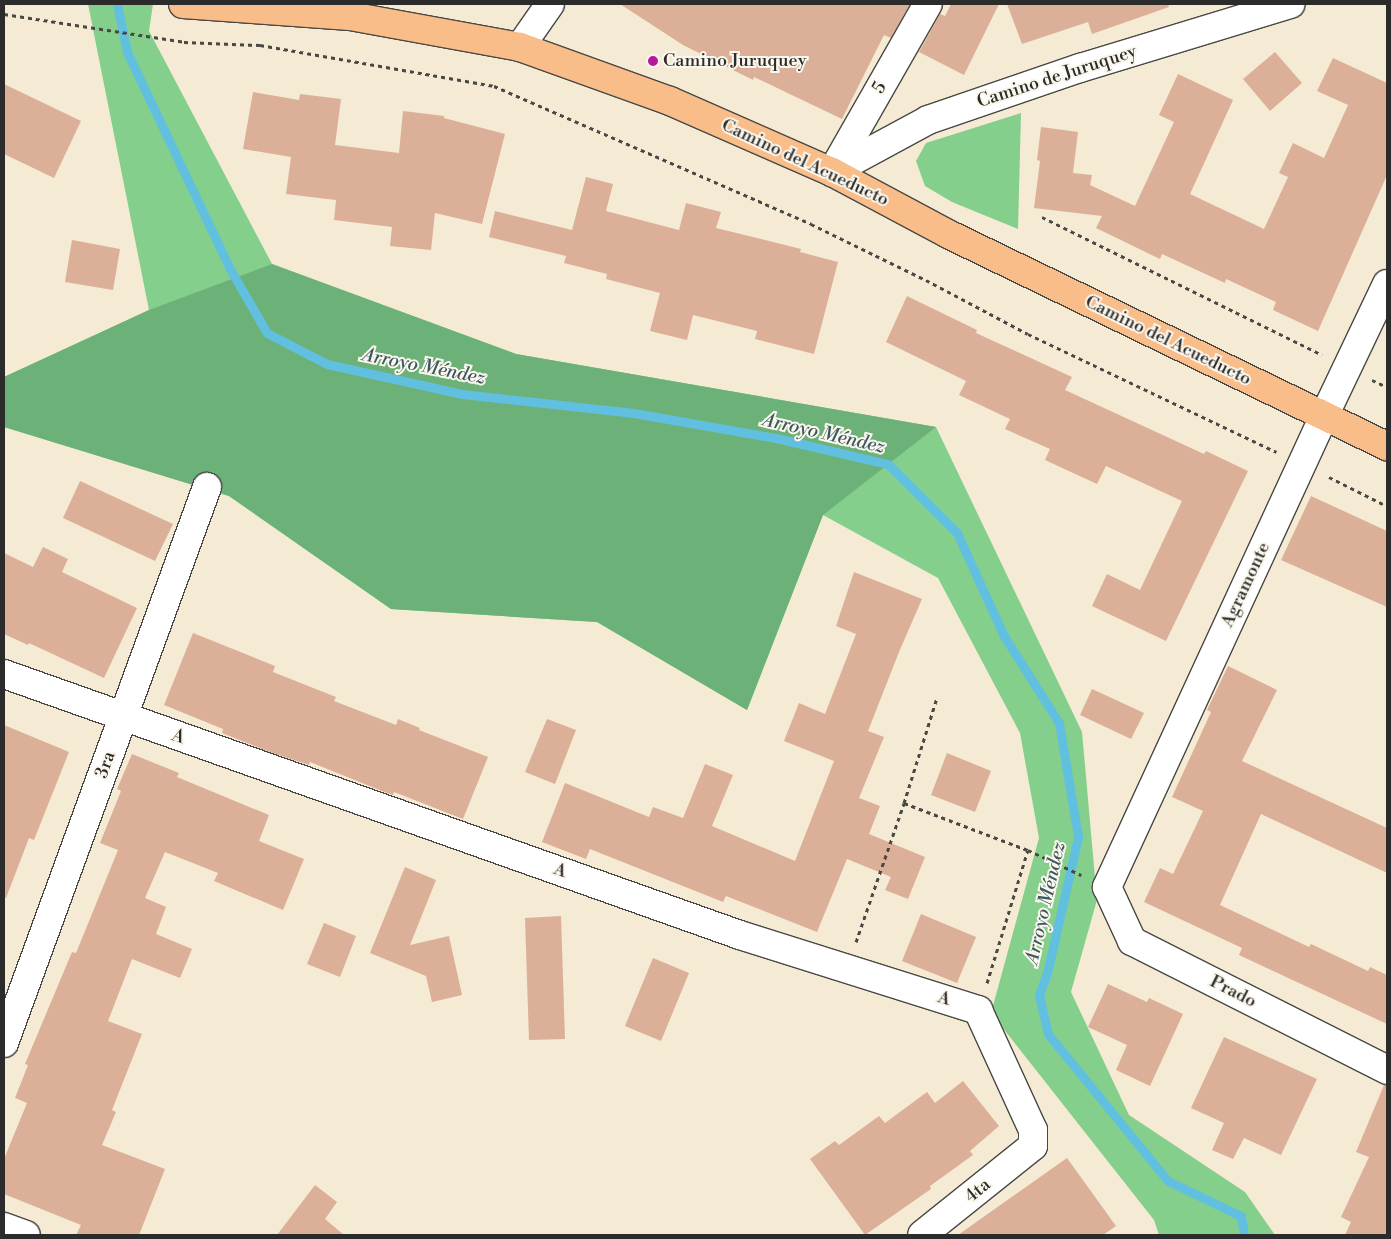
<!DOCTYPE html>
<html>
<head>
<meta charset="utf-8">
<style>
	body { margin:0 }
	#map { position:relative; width:1391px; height:1239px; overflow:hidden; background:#f5ead3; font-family:"Libre Bodoni",serif }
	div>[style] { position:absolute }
	.green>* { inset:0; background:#85cf8c }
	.forest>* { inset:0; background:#6cb278 }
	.stream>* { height:9px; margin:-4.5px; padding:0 4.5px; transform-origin:4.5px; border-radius:4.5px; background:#61c0df }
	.building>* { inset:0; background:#dcb098 }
	.path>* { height:3px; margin-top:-1.5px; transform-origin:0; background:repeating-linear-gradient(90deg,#494844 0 4px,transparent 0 8px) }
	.roads { filter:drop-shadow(1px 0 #494844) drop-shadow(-1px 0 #494844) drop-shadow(0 1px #494844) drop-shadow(0 -1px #494844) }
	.minor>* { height:28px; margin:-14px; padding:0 14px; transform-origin:14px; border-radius:14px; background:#fff }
	.major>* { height:28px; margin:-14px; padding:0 14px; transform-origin:14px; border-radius:14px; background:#f9bd89 }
	.dots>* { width:14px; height:14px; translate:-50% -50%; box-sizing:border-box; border:2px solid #fbf7ec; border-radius:50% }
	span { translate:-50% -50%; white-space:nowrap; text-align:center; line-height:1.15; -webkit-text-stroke:4px #fbf7ec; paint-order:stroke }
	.poi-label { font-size:18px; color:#2b2b2b }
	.left { translate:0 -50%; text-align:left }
	.street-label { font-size:18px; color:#2b2b2b }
	.water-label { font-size:19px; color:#3b5861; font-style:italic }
	.frame { position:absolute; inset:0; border:5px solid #2b2b2b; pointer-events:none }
</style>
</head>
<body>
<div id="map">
	<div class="green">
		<div style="clip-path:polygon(88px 4px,153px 4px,149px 31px,272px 264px,516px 354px,936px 427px,1082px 732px,1097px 900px,1071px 992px,1129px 1115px,1245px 1192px,1275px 1235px,1159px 1235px,1154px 1220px,991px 1013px,1039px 838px,1020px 733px,938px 578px,823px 515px,747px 710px,597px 622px,391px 609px,229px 496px,4px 427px,4px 377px,149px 310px)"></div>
		<div style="clip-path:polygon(1021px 113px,1018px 229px,952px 202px,925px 186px,916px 161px,926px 143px)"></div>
	</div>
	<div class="forest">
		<div style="clip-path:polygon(272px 264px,516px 354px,936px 427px,823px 515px,747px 710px,597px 622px,391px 609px,229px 496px,4px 427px,4px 377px,149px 310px)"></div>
	</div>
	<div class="stream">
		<div style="left:117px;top:4px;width:49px;rotate:78.2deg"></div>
		<div style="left:127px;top:52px;width:240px;rotate:64.6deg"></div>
		<div style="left:230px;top:269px;width:74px;rotate:60deg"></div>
		<div style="left:267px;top:333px;width:68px;rotate:27.3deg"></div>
		<div style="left:327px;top:364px;width:138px;rotate:12.5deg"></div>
		<div style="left:462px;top:394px;width:173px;rotate:6.3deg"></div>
		<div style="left:634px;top:413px;width:144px;rotate:10deg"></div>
		<div style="left:776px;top:438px;width:115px;rotate:13.1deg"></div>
		<div style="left:888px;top:464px;width:98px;rotate:45deg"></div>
		<div style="left:957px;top:533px;width:113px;rotate:65.5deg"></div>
		<div style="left:1004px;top:636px;width:103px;rotate:57.7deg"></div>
		<div style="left:1059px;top:723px;width:116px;rotate:80.5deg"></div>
		<div style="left:1078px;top:837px;width:139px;rotate:102.8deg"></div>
		<div style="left:1047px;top:973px;width:23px;rotate:110deg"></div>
		<div style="left:1039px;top:995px;width:40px;rotate:77deg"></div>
		<div style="left:1048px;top:1034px;width:190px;rotate:50.8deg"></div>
		<div style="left:1168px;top:1181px;width:81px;rotate:25.6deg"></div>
		<div style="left:1241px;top:1216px;width:19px;rotate:81deg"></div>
	</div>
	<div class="building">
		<div style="clip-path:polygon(620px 4px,910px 4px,891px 38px,884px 35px,842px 119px,754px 77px,753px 80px,683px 45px)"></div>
		<div style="clip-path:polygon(951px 4px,999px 4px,964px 75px,919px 52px,940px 14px,945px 16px)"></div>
		<div style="clip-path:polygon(1007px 4px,1168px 4px,1169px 7px,1092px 34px,1088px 22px,1022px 44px)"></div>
		<div style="clip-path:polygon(1275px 52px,1302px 83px,1270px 111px,1243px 79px)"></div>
		<div style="clip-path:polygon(1333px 58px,1387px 83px,1387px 175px,1318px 331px,1273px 310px,1276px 302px,1226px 279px,1225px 283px,1162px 254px,1160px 259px,1096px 228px,1102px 216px,1034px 208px,1040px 161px,1037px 160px,1041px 127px,1078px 132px,1073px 173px,1092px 175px,1090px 185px,1135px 206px,1174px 122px,1159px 115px,1178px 74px,1233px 100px,1190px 194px,1264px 229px,1288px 177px,1279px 173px,1293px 143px,1324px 158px,1348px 105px,1317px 91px)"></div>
		<div style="clip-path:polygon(4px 84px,81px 121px,54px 178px,4px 154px)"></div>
		<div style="clip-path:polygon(253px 92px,299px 100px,300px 94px,341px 99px,335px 145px,399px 153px,403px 111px,444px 116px,444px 118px,505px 134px,482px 224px,435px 213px,431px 250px,390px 246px,392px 227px,334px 220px,336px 200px,286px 194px,291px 157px,243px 149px)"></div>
		<div style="clip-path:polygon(586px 177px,613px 184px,606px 211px,679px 230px,686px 203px,721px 212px,716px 228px,801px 249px,800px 252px,838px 262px,814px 354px,755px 339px,757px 331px,693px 315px,687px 340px,650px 331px,660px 293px,606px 279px,607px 274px,564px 263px,566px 256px,489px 237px,495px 211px,572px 230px)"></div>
		<div style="clip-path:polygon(72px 240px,120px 249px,113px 290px,65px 282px)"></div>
		<div style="clip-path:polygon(907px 296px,977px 330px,976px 333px,1072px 377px,1065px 390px,1204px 454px,1206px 451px,1248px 471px,1166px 641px,1092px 606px,1107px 574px,1140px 590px,1182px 501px,1106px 466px,1097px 484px,1045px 460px,1050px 449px,1005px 429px,1010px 419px,959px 395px,966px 381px,886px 342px)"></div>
		<div style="clip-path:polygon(80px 481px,173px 524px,155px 561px,63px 518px)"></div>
		<div style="clip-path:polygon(1311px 496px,1387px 531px,1387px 607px,1281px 560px)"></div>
		<div style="clip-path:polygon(43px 547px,68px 559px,62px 572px,137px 608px,104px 678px,29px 643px,28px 645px,4px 634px,4px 553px,33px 567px)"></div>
		<div style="clip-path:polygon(854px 572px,922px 599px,899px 652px,868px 731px,884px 737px,859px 798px,880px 806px,869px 834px,925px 857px,908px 899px,885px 890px,891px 877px,847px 859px,817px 932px,726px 896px,723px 902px,590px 849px,586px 859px,542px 842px,565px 783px,649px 817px,653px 807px,683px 818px,705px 764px,733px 775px,712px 826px,795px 861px,834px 761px,784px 741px,799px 703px,825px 714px,856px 634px,836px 626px)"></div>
		<div style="clip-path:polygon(193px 633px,275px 666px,273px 672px,336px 697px,334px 701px,396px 725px,398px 719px,420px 728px,419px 730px,488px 757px,463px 819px,394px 792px,393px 795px,382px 791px,310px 762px,309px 765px,270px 752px,222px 733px,223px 729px,164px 705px)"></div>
		<div style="clip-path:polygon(1228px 666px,1277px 690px,1242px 761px,1387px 828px,1387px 873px,1261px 814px,1220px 905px,1309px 947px,1311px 944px,1368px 971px,1370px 967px,1387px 975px,1387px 1024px,1239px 955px,1242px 948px,1144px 902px,1160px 868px,1173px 874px,1203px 811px,1172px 797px,1211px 712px,1207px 710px)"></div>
		<div style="clip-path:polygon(1092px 689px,1144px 713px,1131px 739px,1080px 715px)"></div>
		<div style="clip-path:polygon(547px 719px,576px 730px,555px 784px,525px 772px)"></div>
		<div style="clip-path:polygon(4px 725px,69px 752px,34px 840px,29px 838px,6px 898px,4px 897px)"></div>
		<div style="clip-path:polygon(947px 753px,991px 771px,975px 812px,931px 795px)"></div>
		<div style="clip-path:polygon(132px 754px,179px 773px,177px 777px,269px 815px,259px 841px,304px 859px,283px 910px,214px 881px,218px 873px,165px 852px,145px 898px,166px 907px,156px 934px,192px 949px,180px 978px,132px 959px,108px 1021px,142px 1034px,112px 1110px,116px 1112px,102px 1145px,165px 1169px,139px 1235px,76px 1235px,81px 1225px,4px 1194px,4px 1159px,27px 1103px,15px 1098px,28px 1065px,25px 1064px,72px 952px,76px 953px,118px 850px,100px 843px,121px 791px,117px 789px)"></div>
		<div style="clip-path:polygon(405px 867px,436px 880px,410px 945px,449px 936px,462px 995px,432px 1002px,426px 976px,370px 953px)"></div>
		<div style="clip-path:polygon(921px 914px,976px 937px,957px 983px,902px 961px)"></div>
		<div style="clip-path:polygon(561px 916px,565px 1039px,529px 1040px,525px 918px)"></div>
		<div style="clip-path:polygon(324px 923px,356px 936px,340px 977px,307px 964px)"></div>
		<div style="clip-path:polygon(653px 958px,689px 973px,661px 1041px,625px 1026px)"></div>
		<div style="clip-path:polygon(1108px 984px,1147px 1002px,1149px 998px,1183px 1014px,1150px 1086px,1116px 1070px,1127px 1045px,1088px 1027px)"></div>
		<div style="clip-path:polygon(1224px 1037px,1317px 1079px,1281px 1155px,1244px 1138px,1233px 1159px,1212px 1150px,1224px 1123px,1191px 1108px)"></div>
		<div style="clip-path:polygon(963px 1081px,999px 1126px,970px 1151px,973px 1155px,930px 1186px,931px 1189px,865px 1235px,810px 1159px,835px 1141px,839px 1145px,879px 1116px,885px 1123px,927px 1092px,935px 1103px)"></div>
		<div style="clip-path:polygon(1384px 1085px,1387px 1086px,1387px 1235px,1345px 1235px,1351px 1222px,1341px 1217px,1369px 1157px,1356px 1152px)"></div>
		<div style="clip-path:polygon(1067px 1158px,1116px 1226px,1103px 1235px,958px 1235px)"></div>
		<div style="clip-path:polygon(315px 1185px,337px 1202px,325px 1219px,344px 1235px,277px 1235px)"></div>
	</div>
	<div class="path">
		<div style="left:4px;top:14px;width:182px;rotate:8.8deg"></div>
		<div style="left:184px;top:42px;width:76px;rotate:2.3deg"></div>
		<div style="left:260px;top:45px;width:238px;rotate:9.9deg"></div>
		<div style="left:494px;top:86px;width:346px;rotate:23.5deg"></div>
		<div style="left:811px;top:224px;width:128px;rotate:26deg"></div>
		<div style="left:926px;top:280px;width:115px;rotate:27.9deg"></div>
		<div style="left:1028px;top:334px;width:275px;rotate:25.4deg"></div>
		<div style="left:1042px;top:217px;width:312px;rotate:26.2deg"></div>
		<div style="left:1372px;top:380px;width:17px;rotate:25deg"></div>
		<div style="left:1329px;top:477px;width:65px;rotate:26.6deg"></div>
		<div style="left:904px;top:803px;width:133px;rotate:20.8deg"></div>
		<div style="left:1028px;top:850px;width:59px;rotate:25.3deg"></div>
		<div style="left:856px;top:942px;width:147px;rotate:-70.9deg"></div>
		<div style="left:904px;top:803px;width:110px;rotate:-72.6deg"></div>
		<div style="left:987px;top:983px;width:139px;rotate:-72.9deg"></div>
	</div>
	<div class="roads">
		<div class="minor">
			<div style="left:520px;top:47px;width:52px;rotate:-55.1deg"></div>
			<div style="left:832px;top:172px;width:109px;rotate:-28.4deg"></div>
			<div style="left:928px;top:120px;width:161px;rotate:-18.9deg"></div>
			<div style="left:1080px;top:68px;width:220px;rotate:-16.9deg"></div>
			<div style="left:832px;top:172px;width:193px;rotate:-60.3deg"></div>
			<div style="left:1387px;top:284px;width:146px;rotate:115.5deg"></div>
			<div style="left:1324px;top:416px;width:519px;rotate:114.74deg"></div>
			<div style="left:1107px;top:887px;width:60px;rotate:65.2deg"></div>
			<div style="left:1132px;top:941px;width:286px;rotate:26.8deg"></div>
			<div style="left:4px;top:674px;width:781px;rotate:19.53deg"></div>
			<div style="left:740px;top:935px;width:250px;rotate:17.5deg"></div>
			<div style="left:978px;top:1010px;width:132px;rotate:65.4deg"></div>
			<div style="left:1033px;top:1130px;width:16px;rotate:90deg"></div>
			<div style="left:1033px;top:1146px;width:142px;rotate:141.3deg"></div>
			<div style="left:4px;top:1043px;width:592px;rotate:-69.94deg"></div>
			<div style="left:4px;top:1227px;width:23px;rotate:20deg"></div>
		</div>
		<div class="major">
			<div style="left:183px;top:4px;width:167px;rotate:4.1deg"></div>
			<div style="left:350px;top:16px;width:173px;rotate:10.3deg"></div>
			<div style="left:520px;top:47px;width:159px;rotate:19.8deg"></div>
			<div style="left:670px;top:101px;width:177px;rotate:23.7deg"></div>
			<div style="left:832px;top:172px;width:132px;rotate:28.1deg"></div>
			<div style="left:948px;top:234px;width:488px;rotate:25.8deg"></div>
		</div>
	</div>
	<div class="dots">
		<div style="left:653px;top:61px;background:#b5179e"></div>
	</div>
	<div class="poi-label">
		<span class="left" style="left:663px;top:61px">Camino Juruquey</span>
	</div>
	<div class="street-label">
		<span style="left:1057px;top:77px;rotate:-18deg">Camino de Juruquey</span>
		<span style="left:880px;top:88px;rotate:-60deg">5</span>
		<span style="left:805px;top:163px;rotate:25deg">Camino del Acueducto</span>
		<span style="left:1168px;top:341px;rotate:26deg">Camino del Acueducto</span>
		<span style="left:1246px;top:585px;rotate:-65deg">Agramonte</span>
		<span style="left:178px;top:737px;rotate:19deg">A</span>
		<span style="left:106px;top:765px;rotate:-70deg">3ra</span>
		<span style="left:560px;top:871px;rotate:19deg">A</span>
		<span style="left:1233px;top:992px;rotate:27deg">Prado</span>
		<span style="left:944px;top:999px;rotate:17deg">A</span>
		<span style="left:978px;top:1191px;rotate:-39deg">4ta</span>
	</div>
	<div class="water-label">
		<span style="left:424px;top:367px;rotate:11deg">Arroyo Méndez</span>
		<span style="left:824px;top:434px;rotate:13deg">Arroyo Méndez</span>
		<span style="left:1046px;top:903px;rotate:-77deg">Arroyo Méndez</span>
	</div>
	<div class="frame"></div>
</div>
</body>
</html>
